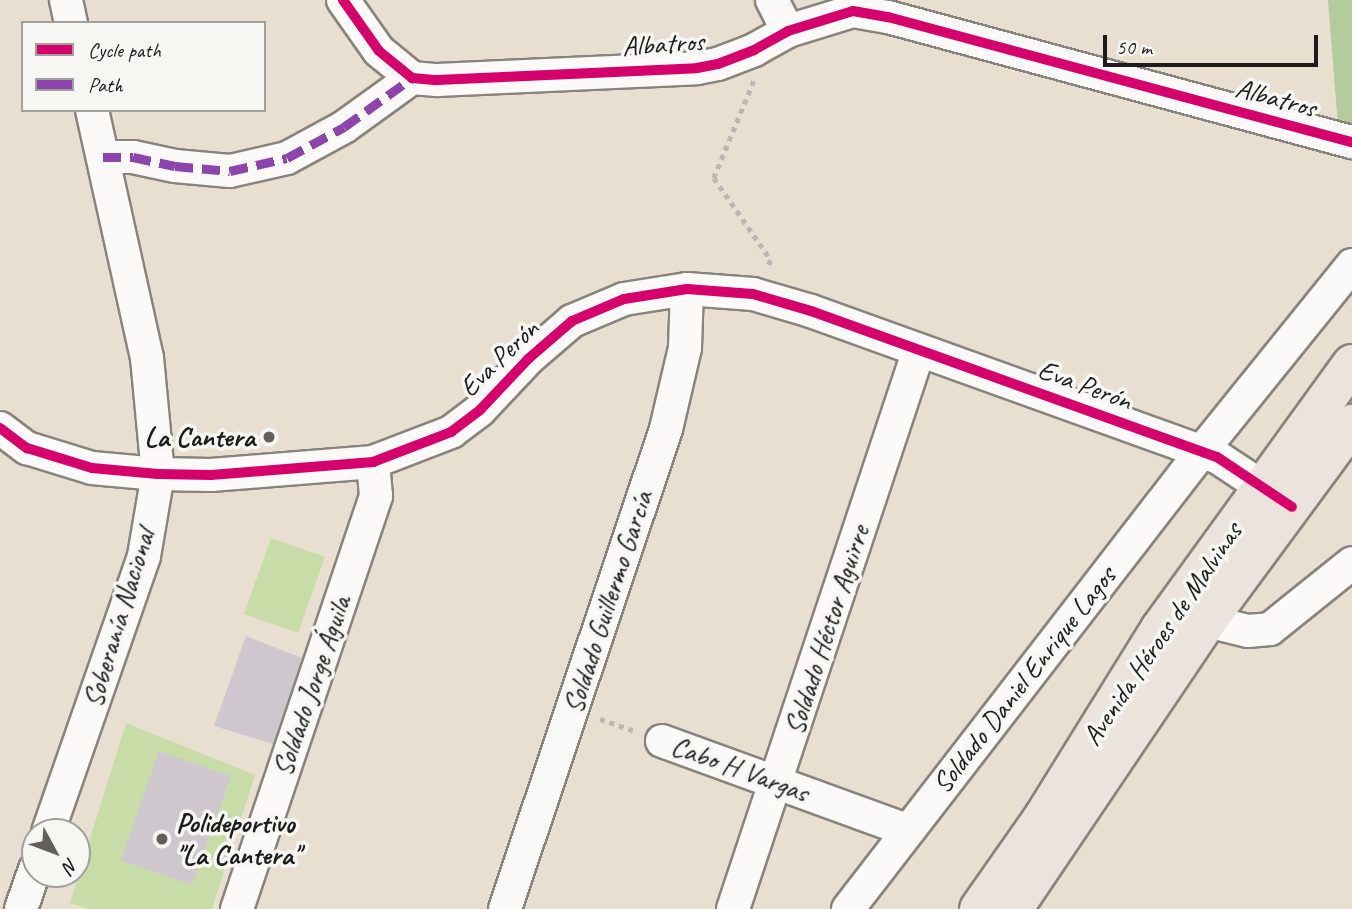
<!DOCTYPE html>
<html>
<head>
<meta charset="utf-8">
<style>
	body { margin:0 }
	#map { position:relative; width:1352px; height:909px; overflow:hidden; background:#e8dfd0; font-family:Caveat,sans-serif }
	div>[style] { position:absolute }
	.green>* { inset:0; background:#c8dca8 }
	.forest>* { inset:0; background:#b4cb9d }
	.building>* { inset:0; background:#cfc7ce }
	.path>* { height:4.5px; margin-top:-2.25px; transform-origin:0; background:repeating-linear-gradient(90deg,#b8b7b5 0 5px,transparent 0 10px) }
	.roads { filter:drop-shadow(2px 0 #88847c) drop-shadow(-2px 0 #88847c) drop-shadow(0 2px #88847c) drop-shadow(0 -2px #88847c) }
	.street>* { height:32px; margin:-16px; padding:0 16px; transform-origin:16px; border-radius:16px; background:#fcfaf8 }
	.highway>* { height:38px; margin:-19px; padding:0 19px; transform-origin:19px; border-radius:19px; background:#ece4dc }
	.quiet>* { height:9px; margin-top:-4.5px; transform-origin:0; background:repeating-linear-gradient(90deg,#8e44ad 0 18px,transparent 0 27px) }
	.cycleway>* { height:10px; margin:-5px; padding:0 5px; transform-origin:5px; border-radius:5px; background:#d6006c }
	.dots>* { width:19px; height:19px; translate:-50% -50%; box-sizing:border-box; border:4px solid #f6f6f2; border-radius:50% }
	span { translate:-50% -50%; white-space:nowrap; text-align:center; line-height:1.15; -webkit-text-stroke:7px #f6f6f2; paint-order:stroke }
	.street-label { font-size:28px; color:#1c1c1c }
	.poi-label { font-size:28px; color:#1c1c1c; font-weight:700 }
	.right { translate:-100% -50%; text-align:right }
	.left { translate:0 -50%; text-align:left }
	.legend { position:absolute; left:21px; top:21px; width:245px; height:91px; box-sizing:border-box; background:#f6f6f2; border:2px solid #9f9f9c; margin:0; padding:9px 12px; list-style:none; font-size:21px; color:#1c1c1c }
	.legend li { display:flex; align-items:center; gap:14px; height:35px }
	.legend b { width:35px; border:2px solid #9f9f9c }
	.north { position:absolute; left:21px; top:818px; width:70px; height:70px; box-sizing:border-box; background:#f6f6f2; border:2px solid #9f9f9c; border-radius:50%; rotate:131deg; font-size:19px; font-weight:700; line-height:28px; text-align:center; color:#1c1c1c }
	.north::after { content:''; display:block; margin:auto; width:24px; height:32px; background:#63605b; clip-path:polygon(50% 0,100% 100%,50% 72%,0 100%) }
	.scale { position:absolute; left:1103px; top:35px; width:215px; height:32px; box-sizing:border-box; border:4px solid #1c1c1c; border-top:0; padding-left:9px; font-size:21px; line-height:24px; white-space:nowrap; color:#1c1c1c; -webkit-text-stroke:5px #f6f6f2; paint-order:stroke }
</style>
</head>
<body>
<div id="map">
	<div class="green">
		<div style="clip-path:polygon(271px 538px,325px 557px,298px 633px,244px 614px)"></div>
		<div style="clip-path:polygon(126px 723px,255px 775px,212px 909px,89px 909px,70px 903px)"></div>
	</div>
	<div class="forest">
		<div style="clip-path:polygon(1328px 0,1352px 0,1352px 126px,1338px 126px)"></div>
	</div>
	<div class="building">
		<div style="clip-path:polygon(246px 636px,302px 658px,273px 744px,214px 726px)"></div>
		<div style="clip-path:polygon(159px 751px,231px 776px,192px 885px,121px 860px)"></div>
	</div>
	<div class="path">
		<div style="left:754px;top:81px;width:105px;rotate:112.4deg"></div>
		<div style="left:714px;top:178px;width:100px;rotate:55.2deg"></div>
		<div style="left:771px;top:260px;width:9px;rotate:117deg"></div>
		<div style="left:600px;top:719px;width:37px;rotate:19deg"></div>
	</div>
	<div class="roads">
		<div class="street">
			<div style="left:66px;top:0;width:24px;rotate:78deg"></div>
			<div style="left:343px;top:0;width:62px;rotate:54.8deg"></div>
			<div style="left:379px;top:51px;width:43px;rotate:39.3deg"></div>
			<div style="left:772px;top:0;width:35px;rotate:63deg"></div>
			<div style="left:103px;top:157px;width:30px"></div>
			<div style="left:133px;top:157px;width:43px;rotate:12.1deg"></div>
			<div style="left:175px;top:166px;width:55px;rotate:5.2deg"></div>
			<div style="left:230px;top:171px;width:58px;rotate:-12.8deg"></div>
			<div style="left:287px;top:158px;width:65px;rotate:-28.5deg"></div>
			<div style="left:344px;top:127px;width:84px;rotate:-35.8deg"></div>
			<div style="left:412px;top:78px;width:25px;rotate:5deg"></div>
			<div style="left:437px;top:80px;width:260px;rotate:-2.6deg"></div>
			<div style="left:697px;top:68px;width:21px;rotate:-11deg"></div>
			<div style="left:718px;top:64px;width:39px;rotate:-21deg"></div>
			<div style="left:754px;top:50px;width:39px;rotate:-29deg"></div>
			<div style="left:788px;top:31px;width:68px;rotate:-17.1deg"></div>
			<div style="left:853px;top:11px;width:36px;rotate:10deg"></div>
			<div style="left:888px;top:17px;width:481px;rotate:15.1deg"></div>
			<div style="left:0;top:428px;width:34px;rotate:37deg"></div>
			<div style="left:27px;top:448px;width:68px;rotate:17.1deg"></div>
			<div style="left:92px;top:468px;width:66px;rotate:5.2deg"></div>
			<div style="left:158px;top:474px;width:53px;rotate:1.1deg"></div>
			<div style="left:211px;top:475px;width:163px;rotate:-4.6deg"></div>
			<div style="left:373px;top:462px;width:84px;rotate:-21deg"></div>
			<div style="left:451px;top:432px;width:36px;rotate:-37deg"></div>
			<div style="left:480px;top:410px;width:70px;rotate:-46.7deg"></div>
			<div style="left:528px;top:359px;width:58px;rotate:-40.8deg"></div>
			<div style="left:572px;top:321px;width:56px;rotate:-22.9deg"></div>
			<div style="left:624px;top:299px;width:64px;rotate:-9deg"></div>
			<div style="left:687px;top:289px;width:66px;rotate:4.3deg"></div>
			<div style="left:753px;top:294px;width:60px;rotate:16.3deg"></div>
			<div style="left:811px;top:311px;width:431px;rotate:19.8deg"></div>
			<div style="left:1217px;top:457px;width:78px;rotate:33.5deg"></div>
			<div style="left:1207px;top:621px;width:42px;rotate:13.7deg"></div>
			<div style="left:1248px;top:631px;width:22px;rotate:-5deg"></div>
			<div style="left:1270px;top:629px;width:105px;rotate:-38.8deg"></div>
			<div style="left:662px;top:741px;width:261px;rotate:20deg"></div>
			<div style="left:48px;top:832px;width:292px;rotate:-70.8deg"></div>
			<div style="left:144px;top:556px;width:83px;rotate:-80.3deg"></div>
			<div style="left:158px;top:474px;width:117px;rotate:-95.4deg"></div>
			<div style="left:147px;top:358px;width:254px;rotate:-102.5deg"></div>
			<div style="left:21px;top:909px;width:42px;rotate:-70.7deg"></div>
			<div style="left:237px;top:909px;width:436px;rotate:-71.4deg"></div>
			<div style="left:376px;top:496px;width:34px;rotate:-95deg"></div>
			<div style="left:505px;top:909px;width:506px;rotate:-71.46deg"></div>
			<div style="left:666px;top:429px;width:83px;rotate:-76.8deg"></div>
			<div style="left:685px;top:348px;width:59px;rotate:-88.1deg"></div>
			<div style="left:733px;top:909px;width:589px;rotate:-71.6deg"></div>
			<div style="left:848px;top:909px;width:579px;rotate:-52.3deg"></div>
			<div style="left:1202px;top:451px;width:239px;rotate:-51.1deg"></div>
		</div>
		<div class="highway">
			<div style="left:979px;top:909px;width:113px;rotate:-55deg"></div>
			<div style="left:1044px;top:816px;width:220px;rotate:-58.2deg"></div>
			<div style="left:1160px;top:629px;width:327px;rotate:-54.1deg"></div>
			<div style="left:1013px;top:909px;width:347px;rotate:-56deg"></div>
			<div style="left:1207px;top:621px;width:245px;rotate:-53.6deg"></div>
		</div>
	</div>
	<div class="quiet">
		<div style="left:103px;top:157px;width:30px"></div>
		<div style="left:133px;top:157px;width:43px;rotate:12.1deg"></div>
		<div style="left:175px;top:166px;width:55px;rotate:5.2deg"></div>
		<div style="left:230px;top:171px;width:58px;rotate:-12.8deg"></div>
		<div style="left:287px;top:158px;width:65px;rotate:-28.5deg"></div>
		<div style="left:344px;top:127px;width:84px;rotate:-35.8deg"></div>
	</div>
	<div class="cycleway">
		<div style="left:343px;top:0;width:62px;rotate:54.8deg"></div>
		<div style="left:379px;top:51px;width:43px;rotate:39.3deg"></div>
		<div style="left:412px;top:78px;width:25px;rotate:5deg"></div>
		<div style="left:437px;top:80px;width:260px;rotate:-2.6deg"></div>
		<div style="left:697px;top:68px;width:21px;rotate:-11deg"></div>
		<div style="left:718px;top:64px;width:39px;rotate:-21deg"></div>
		<div style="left:754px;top:50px;width:39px;rotate:-29deg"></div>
		<div style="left:788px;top:31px;width:68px;rotate:-17.1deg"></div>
		<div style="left:853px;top:11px;width:36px;rotate:10deg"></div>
		<div style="left:888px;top:17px;width:481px;rotate:15.1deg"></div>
		<div style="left:0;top:428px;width:34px;rotate:37deg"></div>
		<div style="left:27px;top:448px;width:68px;rotate:17.1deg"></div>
		<div style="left:92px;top:468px;width:66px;rotate:5.2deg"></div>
		<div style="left:158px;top:474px;width:53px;rotate:1.1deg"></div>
		<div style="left:211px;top:475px;width:163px;rotate:-4.6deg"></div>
		<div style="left:373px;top:462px;width:84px;rotate:-21deg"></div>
		<div style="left:451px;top:432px;width:36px;rotate:-37deg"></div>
		<div style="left:480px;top:410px;width:70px;rotate:-46.7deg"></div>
		<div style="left:528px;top:359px;width:58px;rotate:-40.8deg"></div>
		<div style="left:572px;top:321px;width:56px;rotate:-22.9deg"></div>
		<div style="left:624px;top:299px;width:64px;rotate:-9deg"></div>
		<div style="left:687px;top:289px;width:66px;rotate:4.3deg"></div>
		<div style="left:753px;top:294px;width:60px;rotate:16.3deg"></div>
		<div style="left:811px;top:311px;width:431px;rotate:19.8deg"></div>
		<div style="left:1217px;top:457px;width:90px;rotate:33.7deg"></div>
	</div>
	<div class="dots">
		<div style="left:269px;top:437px;background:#63605b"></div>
		<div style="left:162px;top:839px;background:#63605b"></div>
	</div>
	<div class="street-label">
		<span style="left:663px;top:44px;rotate:-4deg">Albatros</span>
		<span style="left:1276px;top:98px;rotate:15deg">Albatros</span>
		<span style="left:499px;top:358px;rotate:-44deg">Eva Perón</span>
		<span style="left:1085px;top:385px;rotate:20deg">Eva Perón</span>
		<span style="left:608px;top:602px;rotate:-72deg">Soldado Guillermo García</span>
		<span style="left:119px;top:618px;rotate:-73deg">Soberanía Nacional</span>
		<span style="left:827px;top:630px;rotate:-72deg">Soldado Héctor Aguirre</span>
		<span style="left:1162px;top:634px;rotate:-56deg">Avenida Héroes de Malvinas</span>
		<span style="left:1024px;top:680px;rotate:-52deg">Soldado Daniel Enrique Lagos</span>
		<span style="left:312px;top:686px;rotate:-71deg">Soldado Jorge Águila</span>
		<span style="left:740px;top:769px;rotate:20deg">Cabo H Vargas</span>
	</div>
	<div class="poi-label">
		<span class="right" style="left:255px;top:437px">La Cantera</span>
		<span class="left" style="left:176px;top:839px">Polideportivo<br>"La Cantera"</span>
	</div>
	<ul class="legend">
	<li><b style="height:9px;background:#d6006c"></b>Cycle path</li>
	<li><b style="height:9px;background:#8e44ad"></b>Path</li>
	</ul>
	<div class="north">N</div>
	<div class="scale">50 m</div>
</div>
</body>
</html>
